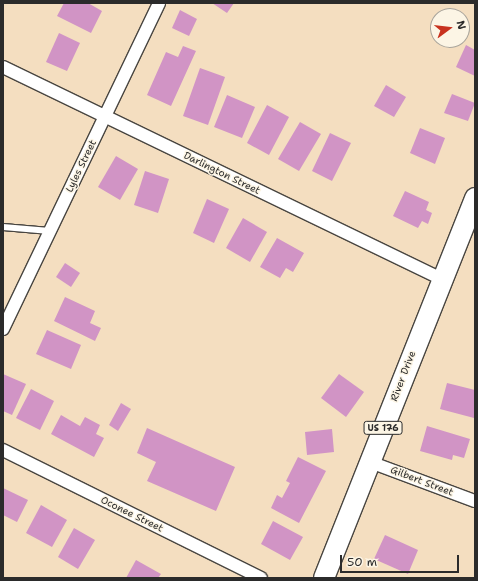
<!DOCTYPE html>
<html>
<head>
<meta charset="utf-8">
<style>
	body { margin:0 }
	#map { position:relative; width:478px; height:581px; overflow:hidden; background:#f4dec0; font-family:"Shantell Sans",sans-serif }
	div>[style] { position:absolute }
	.building>* { inset:0; background:#d194c5 }
	.roads { filter:drop-shadow(1px 0 #494641) drop-shadow(-1px 0 #494641) drop-shadow(0 1px #494641) drop-shadow(0 -1px #494641) }
	.service>* { height:6px; margin:-3px; padding:0 3px; transform-origin:3px; border-radius:3px; background:#fff }
	.minor>* { height:12px; margin:-6px; padding:0 6px; transform-origin:6px; border-radius:6px; background:#fff }
	.primary>* { height:20px; margin:-10px; padding:0 10px; transform-origin:10px; border-radius:10px; background:#fff }
	span { translate:-50% -50%; white-space:nowrap; text-align:center; line-height:1.15; -webkit-text-stroke:3px #fcf5e5; paint-order:stroke }
	.shield-label span { padding:1px 3px; background:#fcf5e5; border:1px solid; border-radius:3px; -webkit-text-stroke-width:0 }
	.shield-label { font-size:9px; color:#2b2b2b; font-weight:700 }
	.street-label { font-size:10px; color:#2b2b2b }
	.frame { position:absolute; inset:0; border:4px solid #2b2b2b; pointer-events:none }
	.north { position:absolute; left:430px; top:8px; width:40px; height:40px; box-sizing:border-box; background:#fcf5e5; border:1px solid #a8a49b; border-radius:50%; rotate:75deg; font-size:11px; font-weight:700; line-height:16px; text-align:center; color:#2b2b2b }
	.north::after { content:''; display:block; margin:auto; width:14px; height:18px; background:#c8321e; clip-path:polygon(50% 0,100% 100%,50% 72%,0 100%) }
	.scale { position:absolute; left:340px; top:555px; width:119px; height:18px; box-sizing:border-box; border:2px solid #2b2b2b; border-top:0; padding-left:5px; font-size:12px; line-height:14px; white-space:nowrap; color:#2b2b2b; -webkit-text-stroke:3px #fcf5e5; paint-order:stroke }
</style>
</head>
<body>
<div id="map">
	<div class="building">
		<div style="clip-path:polygon(64px 3px,88px 3px,102px 11px,91px 33px,57px 16px)"></div>
		<div style="clip-path:polygon(212px 3px,234px 3px,227px 13px)"></div>
		<div style="clip-path:polygon(180px 10px,197px 19px,189px 36px,172px 28px)"></div>
		<div style="clip-path:polygon(59px 33px,80px 43px,67px 71px,46px 62px)"></div>
		<div style="clip-path:polygon(466px 45px,475px 50px,475px 76px,456px 67px)"></div>
		<div style="clip-path:polygon(183px 46px,196px 51px,171px 106px,147px 95px,166px 52px,178px 57px)"></div>
		<div style="clip-path:polygon(200px 68px,225px 77px,208px 125px,183px 116px)"></div>
		<div style="clip-path:polygon(386px 85px,406px 97px,394px 117px,374px 106px)"></div>
		<div style="clip-path:polygon(452px 94px,475px 103px,468px 121px,444px 113px)"></div>
		<div style="clip-path:polygon(227px 95px,255px 107px,242px 138px,214px 127px)"></div>
		<div style="clip-path:polygon(267px 105px,289px 117px,269px 155px,247px 143px)"></div>
		<div style="clip-path:polygon(300px 122px,321px 134px,299px 171px,278px 159px)"></div>
		<div style="clip-path:polygon(420px 128px,445px 138px,435px 164px,410px 153px)"></div>
		<div style="clip-path:polygon(330px 133px,351px 143px,332px 181px,312px 171px)"></div>
		<div style="clip-path:polygon(116px 156px,138px 169px,120px 200px,98px 187px)"></div>
		<div style="clip-path:polygon(145px 171px,169px 179px,158px 213px,134px 205px)"></div>
		<div style="clip-path:polygon(405px 191px,429px 202px,426px 210px,432px 213px,428px 224px,422px 221px,418px 228px,393px 216px)"></div>
		<div style="clip-path:polygon(207px 199px,229px 209px,214px 243px,193px 233px)"></div>
		<div style="clip-path:polygon(243px 218px,267px 232px,250px 262px,226px 248px)"></div>
		<div style="clip-path:polygon(277px 238px,304px 253px,293px 272px,286px 268px,280px 278px,260px 267px)"></div>
		<div style="clip-path:polygon(65px 263px,80px 273px,71px 287px,56px 277px)"></div>
		<div style="clip-path:polygon(65px 297px,95px 311px,90px 323px,101px 328px,95px 341px,54px 321px)"></div>
		<div style="clip-path:polygon(47px 330px,81px 345px,71px 369px,36px 354px)"></div>
		<div style="clip-path:polygon(3px 374px,26px 384px,12px 415px,3px 411px)"></div>
		<div style="clip-path:polygon(339px 374px,364px 392px,346px 417px,321px 398px)"></div>
		<div style="clip-path:polygon(447px 383px,475px 390px,474px 418px,440px 409px)"></div>
		<div style="clip-path:polygon(31px 389px,54px 401px,40px 430px,16px 418px)"></div>
		<div style="clip-path:polygon(121px 403px,131px 409px,118px 431px,109px 425px)"></div>
		<div style="clip-path:polygon(61px 415px,80px 426px,85px 417px,100px 425px,96px 434px,104px 438px,94px 457px,51px 434px)"></div>
		<div style="clip-path:polygon(427px 426px,470px 439px,464px 458px,453px 455px,452px 460px,420px 451px)"></div>
		<div style="clip-path:polygon(147px 428px,235px 467px,216px 511px,147px 481px,156px 462px,137px 453px)"></div>
		<div style="clip-path:polygon(332px 429px,334px 452px,307px 455px,305px 432px)"></div>
		<div style="clip-path:polygon(298px 457px,326px 471px,299px 523px,271px 508px,277px 495px,282px 498px,290px 483px,286px 481px)"></div>
		<div style="clip-path:polygon(3px 488px,28px 500px,17px 522px,3px 515px)"></div>
		<div style="clip-path:polygon(41px 505px,67px 520px,52px 547px,26px 533px)"></div>
		<div style="clip-path:polygon(273px 521px,303px 537px,290px 560px,261px 544px)"></div>
		<div style="clip-path:polygon(74px 528px,95px 540px,78px 569px,58px 557px)"></div>
		<div style="clip-path:polygon(385px 535px,418px 550px,408px 574px,374px 559px)"></div>
		<div style="clip-path:polygon(136px 560px,161px 574px,158px 578px,126px 578px)"></div>
	</div>
	<div class="roads">
		<div class="service">
			<div style="left:3px;top:227px;width:47px;rotate:4.9deg"></div>
		</div>
		<div class="minor">
			<div style="left:3px;top:67px;width:487px;rotate:25.8deg"></div>
			<div style="left:3px;top:329px;width:361px;rotate:-64.4deg"></div>
			<div style="left:3px;top:450px;width:288px;rotate:26.4deg"></div>
			<div style="left:370px;top:462px;width:112px;rotate:20.4deg"></div>
		</div>
		<div class="primary">
			<div style="left:324px;top:578px;width:409px;rotate:-68.3deg"></div>
		</div>
	</div>
	<div class="shield-label">
		<span style="left:383px;top:428px">US 176</span>
	</div>
	<div class="street-label">
		<span style="left:81px;top:166px;rotate:-64deg">Lyles Street</span>
		<span style="left:222px;top:173px;rotate:26deg">Darlington Street</span>
		<span style="left:403px;top:376px;rotate:-69deg">River Drive</span>
		<span style="left:422px;top:481px;rotate:21deg">Gilbert Street</span>
		<span style="left:132px;top:514px;rotate:26deg">Oconee Street</span>
	</div>
	<div class="frame"></div>
	<div class="north">N</div>
	<div class="scale">50 m</div>
</div>
</body>
</html>
